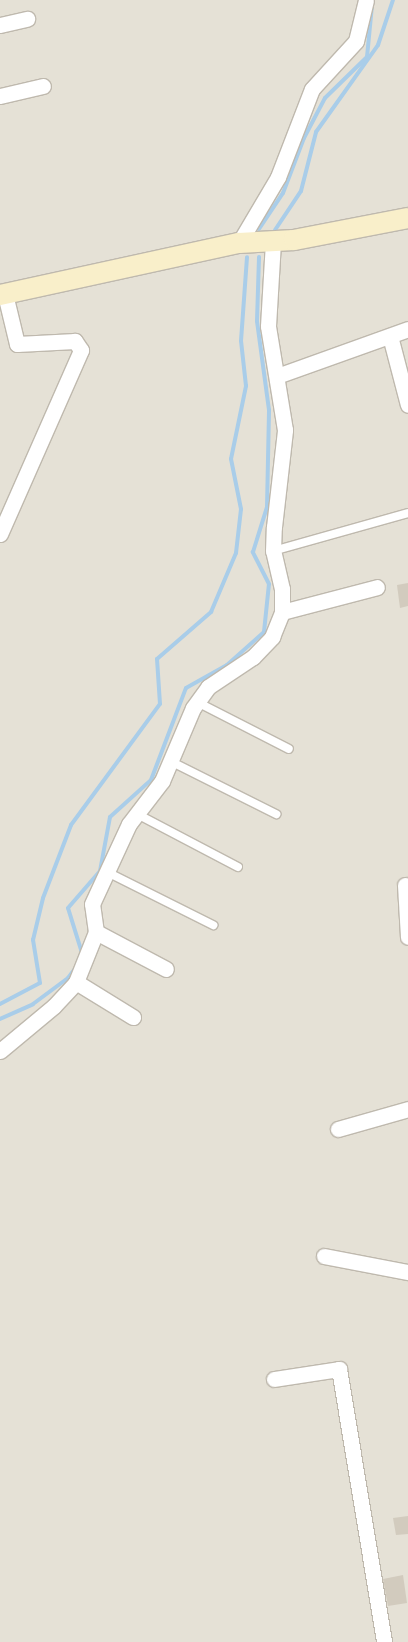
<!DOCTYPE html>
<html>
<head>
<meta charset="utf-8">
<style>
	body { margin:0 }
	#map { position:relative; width:408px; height:1642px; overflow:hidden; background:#f2efe7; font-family:Jost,sans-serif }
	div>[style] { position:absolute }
	.residential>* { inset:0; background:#e5e1d6 }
	.stream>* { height:4px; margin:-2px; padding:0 2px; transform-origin:2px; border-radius:2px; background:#a9cde9 }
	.building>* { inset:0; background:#d2cbbe }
	.roads { filter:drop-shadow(1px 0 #bfb9ae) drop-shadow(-1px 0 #bfb9ae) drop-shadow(0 1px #bfb9ae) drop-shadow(0 -1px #bfb9ae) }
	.lane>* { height:8px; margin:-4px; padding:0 4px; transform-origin:4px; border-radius:4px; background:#fff }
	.street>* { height:15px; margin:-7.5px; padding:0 7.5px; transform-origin:7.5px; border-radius:7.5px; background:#fff }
	.secondary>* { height:20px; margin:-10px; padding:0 10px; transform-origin:10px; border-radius:10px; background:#f9efca }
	span { translate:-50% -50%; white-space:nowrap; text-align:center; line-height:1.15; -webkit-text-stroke:5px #fff; paint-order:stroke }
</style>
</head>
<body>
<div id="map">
	<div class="residential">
		<div style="clip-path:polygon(0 0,408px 0,408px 1642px,0 1642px)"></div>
	</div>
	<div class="stream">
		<div style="left:259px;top:229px;width:43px;rotate:-56.3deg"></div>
		<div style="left:283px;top:193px;width:59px;rotate:-69.1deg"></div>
		<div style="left:304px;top:138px;width:45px;rotate:-62.3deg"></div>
		<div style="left:325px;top:98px;width:59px;rotate:-44.3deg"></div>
		<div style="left:367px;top:57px;width:52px;rotate:-84.5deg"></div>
		<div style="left:275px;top:230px;width:47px;rotate:-56.3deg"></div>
		<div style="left:301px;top:191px;width:61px;rotate:-75.7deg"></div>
		<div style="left:316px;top:132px;width:107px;rotate:-54.5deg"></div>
		<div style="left:378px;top:45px;width:47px;rotate:-71.6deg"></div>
		<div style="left:82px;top:953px;width:47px;rotate:-107.3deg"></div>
		<div style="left:68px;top:908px;width:49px;rotate:-49.1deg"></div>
		<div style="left:100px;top:871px;width:55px;rotate:-79.5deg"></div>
		<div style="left:110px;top:817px;width:55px;rotate:-42.1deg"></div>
		<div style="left:151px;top:780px;width:98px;rotate:-69.2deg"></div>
		<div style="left:186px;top:688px;width:47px;rotate:-29.3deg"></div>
		<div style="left:227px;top:665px;width:50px;rotate:-41.7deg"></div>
		<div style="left:264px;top:632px;width:48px;rotate:-84.1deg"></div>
		<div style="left:269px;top:584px;width:36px;rotate:-117deg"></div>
		<div style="left:253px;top:552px;width:47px;rotate:-72.7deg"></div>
		<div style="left:267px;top:507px;width:97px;rotate:-88.8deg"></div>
		<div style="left:269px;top:410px;width:90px;rotate:-97.7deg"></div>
		<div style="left:257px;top:321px;width:64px;rotate:-88.2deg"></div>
		<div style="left:0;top:1004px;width:45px;rotate:-27.7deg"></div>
		<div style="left:40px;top:983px;width:44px;rotate:-99.2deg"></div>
		<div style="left:33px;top:940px;width:43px;rotate:-76.6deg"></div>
		<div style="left:43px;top:898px;width:78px;rotate:-69deg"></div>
		<div style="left:71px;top:825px;width:150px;rotate:-53.7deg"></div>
		<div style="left:160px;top:704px;width:45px;rotate:-93.8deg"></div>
		<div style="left:157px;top:659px;width:72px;rotate:-41deg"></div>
		<div style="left:211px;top:612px;width:64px;rotate:-67deg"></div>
		<div style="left:236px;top:553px;width:44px;rotate:-83.5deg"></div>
		<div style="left:241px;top:509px;width:51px;rotate:-101.3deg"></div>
		<div style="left:231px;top:459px;width:75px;rotate:-78.4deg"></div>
		<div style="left:246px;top:386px;width:45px;rotate:-96.3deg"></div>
		<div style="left:241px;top:341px;width:84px;rotate:-85.9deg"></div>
		<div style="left:0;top:1019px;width:36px;rotate:-24deg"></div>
		<div style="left:33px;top:1004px;width:44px;rotate:-36.6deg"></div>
		<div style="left:68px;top:978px;width:10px;rotate:-53deg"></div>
	</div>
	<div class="building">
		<div style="clip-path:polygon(408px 583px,408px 606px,400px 608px,397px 585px)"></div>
		<div style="clip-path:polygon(408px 1516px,408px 1534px,396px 1535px,393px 1518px)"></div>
		<div style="clip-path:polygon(403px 1575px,407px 1603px,388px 1606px,383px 1579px)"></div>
	</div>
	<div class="roads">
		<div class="lane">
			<div style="left:273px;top:551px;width:140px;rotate:-15.7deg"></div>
			<div style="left:197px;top:702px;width:103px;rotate:27.1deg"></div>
			<div style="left:170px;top:761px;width:119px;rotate:26.6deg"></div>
			<div style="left:137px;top:814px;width:114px;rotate:27.7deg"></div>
			<div style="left:107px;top:872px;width:119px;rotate:26.6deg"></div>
		</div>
		<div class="street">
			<div style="left:0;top:25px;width:28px;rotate:-13deg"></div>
			<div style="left:0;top:96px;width:44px;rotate:-13.1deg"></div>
			<div style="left:239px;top:243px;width:77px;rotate:-59.4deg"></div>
			<div style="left:278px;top:177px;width:94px;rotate:-68.9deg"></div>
			<div style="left:312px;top:89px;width:65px;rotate:-47.5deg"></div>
			<div style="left:356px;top:41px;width:42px;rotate:-76.3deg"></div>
			<div style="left:390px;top:336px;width:71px;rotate:75.4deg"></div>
			<div style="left:277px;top:376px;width:139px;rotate:-19.7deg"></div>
			<div style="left:0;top:534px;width:201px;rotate:-66.2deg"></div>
			<div style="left:81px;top:350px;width:11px;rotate:-124deg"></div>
			<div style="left:75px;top:341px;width:58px;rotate:177deg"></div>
			<div style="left:17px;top:344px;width:51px;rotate:-103.5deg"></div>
			<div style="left:282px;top:612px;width:98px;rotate:-14.7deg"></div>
			<div style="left:405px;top:885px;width:52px;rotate:86.7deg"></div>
			<div style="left:96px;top:932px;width:79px;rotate:27.9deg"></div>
			<div style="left:76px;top:982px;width:67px;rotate:31.6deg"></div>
			<div style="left:0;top:1051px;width:70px;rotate:-39.8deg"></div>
			<div style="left:54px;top:1006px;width:33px;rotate:-47deg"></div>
			<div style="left:76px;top:982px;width:54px;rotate:-68.2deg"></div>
			<div style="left:96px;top:932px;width:28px;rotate:-98deg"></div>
			<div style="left:92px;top:904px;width:88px;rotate:-65.2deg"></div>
			<div style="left:129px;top:824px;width:54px;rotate:-52.5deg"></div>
			<div style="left:162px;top:781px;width:79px;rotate:-67deg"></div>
			<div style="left:193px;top:708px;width:26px;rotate:-54deg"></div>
			<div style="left:208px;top:687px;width:54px;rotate:-33.7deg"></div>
			<div style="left:253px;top:657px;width:28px;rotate:-46deg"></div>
			<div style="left:272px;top:637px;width:27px;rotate:-68deg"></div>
			<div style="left:282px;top:612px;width:23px;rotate:-90deg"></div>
			<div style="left:282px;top:589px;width:39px;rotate:-103deg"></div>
			<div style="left:273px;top:551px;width:24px;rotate:-88deg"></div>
			<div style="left:274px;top:527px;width:98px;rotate:-83.5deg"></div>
			<div style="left:285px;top:430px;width:105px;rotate:-99.3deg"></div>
			<div style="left:268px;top:326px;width:84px;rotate:-86.6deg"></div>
			<div style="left:338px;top:1129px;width:73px;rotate:-15.9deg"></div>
			<div style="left:324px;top:1256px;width:86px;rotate:10.8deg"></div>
			<div style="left:274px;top:1379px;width:66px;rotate:-8.7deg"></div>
			<div style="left:339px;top:1369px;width:277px;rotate:80.6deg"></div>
		</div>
		<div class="secondary">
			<div style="left:0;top:295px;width:245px;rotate:-12.3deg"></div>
			<div style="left:239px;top:243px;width:55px;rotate:-3.1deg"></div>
			<div style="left:294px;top:240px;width:116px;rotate:-10.9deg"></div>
		</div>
	</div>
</div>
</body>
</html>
